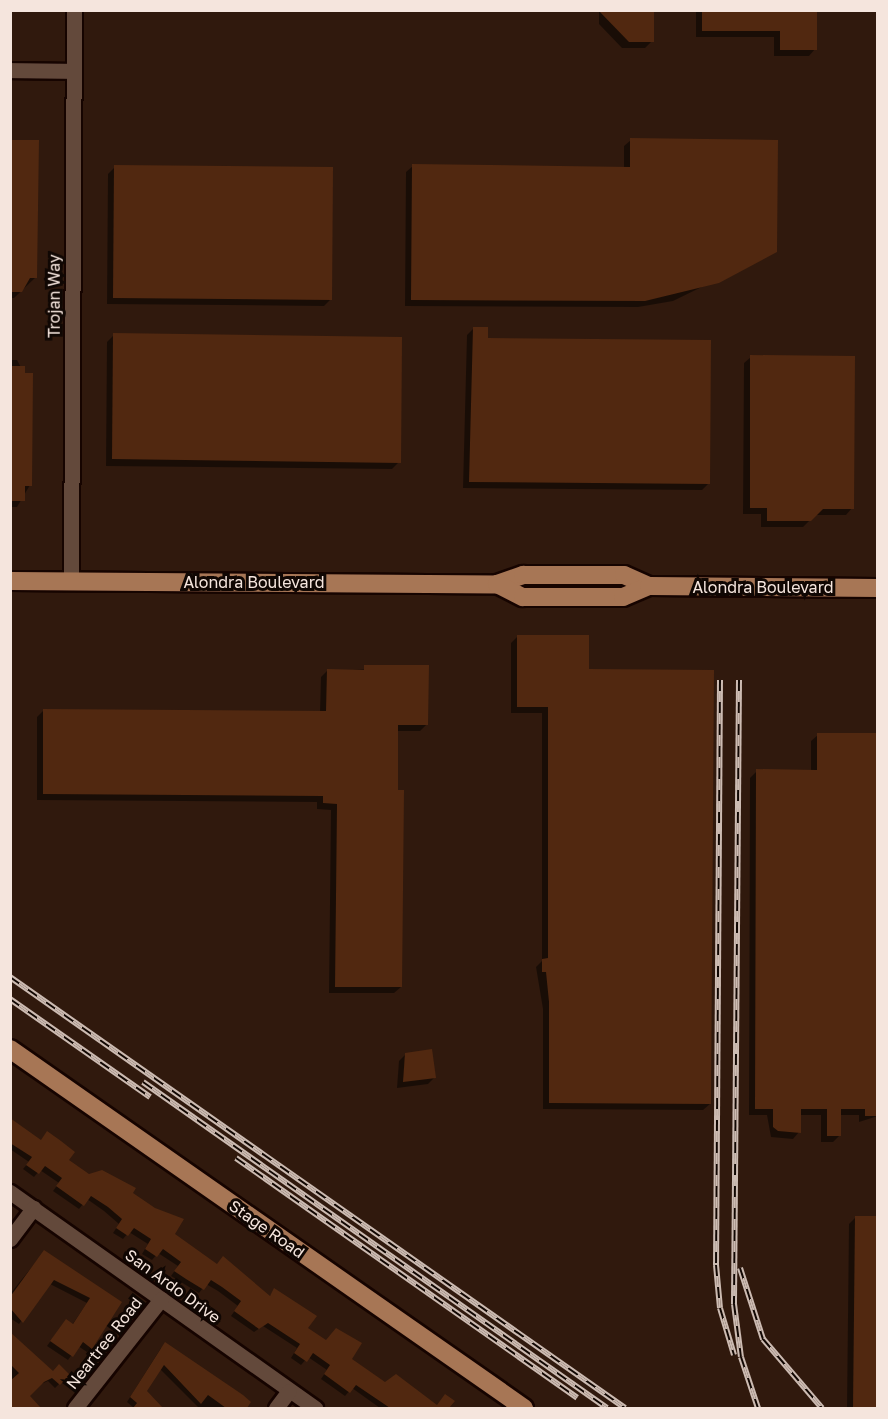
<!DOCTYPE html>
<html>
<head>
<meta charset="utf-8">
<style>
	body { margin:0 }
	#map { position:relative; width:888px; height:1419px; overflow:hidden; background:#30190d; font-family:"Golos Text",sans-serif }
	div>[style] { position:absolute }
	.shadow>* { inset:0; background:#0007 }
	.building>* { inset:0; background:#512810 }
	.roads { filter:drop-shadow(2px 0 #160400) drop-shadow(-2px 0 #160400) drop-shadow(0 2px #160400) drop-shadow(0 -2px #160400) }
	.minor>* { height:15px; margin:-7.5px; padding:0 7.5px; transform-origin:7.5px; border-radius:7.5px; background:#63493b }
	.major>* { height:18px; margin:-9px; padding:0 9px; transform-origin:9px; border-radius:9px; background:#a77655 }
	.rail>* { height:6px; margin-top:-3px; transform-origin:0; background:repeating-linear-gradient(90deg,#100703 0 11px,#ccbbb2 0 22px); box-sizing:border-box; border-block:2px solid #ccbbb2 }
	span { translate:-50% -50%; white-space:nowrap; text-align:center; line-height:1.15; -webkit-text-stroke:6px #100703; paint-order:stroke }
	.street-label { font-size:16px; color:#f5e5dd }
	.frame { position:absolute; inset:0; border:12px solid #f5e5dd; pointer-events:none }
</style>
</head>
<body>
<div id="map">
	<div class="shadow">
		<div style="clip-path:polygon(556px 10px,815px 10px,815px 49px,809px 56px,774px 56px,774px 37px,696px 37px,696px 12px,652px 12px,652px 41px,645px 48px,622px 48px,599px 24px,599px 11px)"></div>
		<div style="clip-path:polygon(631px 140px,775px 251px,673px 301px,638px 307px,405px 306px,406px 172px,413px 166px,624px 168px,624px 146px)"></div>
		<div style="clip-path:polygon(10px 141px,36px 277px,14px 298px,10px 298px)"></div>
		<div style="clip-path:polygon(115px 167px,331px 299px,324px 306px,107px 304px,108px 174px)"></div>
		<div style="clip-path:polygon(474px 328px,486px 339px,708px 484px,702px 490px,463px 488px,467px 335px)"></div>
		<div style="clip-path:polygon(114px 335px,399px 462px,392px 469px,106px 466px,107px 342px)"></div>
		<div style="clip-path:polygon(751px 357px,852px 508px,846px 515px,815px 515px,803px 527px,761px 527px,761px 514px,743px 514px,744px 363px)"></div>
		<div style="clip-path:polygon(10px 360px,17px 360px,25px 375px,30px 485px,17px 507px,10px 507px)"></div>
		<div style="clip-path:polygon(518px 636px,588px 671px,710px 1104px,703px 1110px,543px 1109px,543px 1009px,536px 967px,542px 961px,542px 713px,511px 713px,511px 643px)"></div>
		<div style="clip-path:polygon(427px 667px,427px 724px,420px 731px,397px 731px,401px 987px,394px 993px,329px 993px,331px 810px,317px 809px,317px 802px,37px 800px,37px 717px,44px 710px,320px 713px,321px 677px,327px 671px)"></div>
		<div style="clip-path:polygon(818px 735px,878px 735px,878px 1116px,859px 1122px,859px 1115px,840px 1115px,840px 1135px,833px 1142px,821px 1142px,821px 1115px,799px 1115px,799px 1132px,793px 1139px,771px 1137px,767px 1115px,749px 1115px,750px 778px,757px 771px,811px 771px,811px 741px)"></div>
		<div style="clip-path:polygon(406px 1054px,435px 1077px,428px 1084px,397px 1088px,399px 1061px)"></div>
		<div style="clip-path:polygon(10px 1120px,88px 1175px,131px 1193px,173px 1234px,217px 1265px,269px 1297px,275px 1290px,306px 1329px,385px 1384px,436px 1407px,453px 1401px,448px 1408px,380px 1408px,352px 1388px,345px 1396px,321px 1379px,327px 1370px,308px 1357px,301px 1365px,291px 1358px,297px 1348px,263px 1326px,254px 1332px,231px 1316px,238px 1306px,218px 1291px,206px 1284px,199px 1293px,171px 1276px,178px 1266px,158px 1253px,152px 1260px,142px 1254px,148px 1244px,129px 1232px,123px 1239px,113px 1233px,119px 1224px,104px 1211px,87px 1199px,79px 1209px,53px 1191px,59px 1183px,40px 1170px,34px 1177px,23px 1169px,29px 1162px,10px 1149px)"></div>
		<div style="clip-path:polygon(856px 1217px,878px 1217px,878px 1408px,847px 1408px,849px 1224px)"></div>
		<div style="clip-path:polygon(44px 1252px,120px 1303px,91px 1348px,87px 1352px,78px 1346px,68px 1360px,47px 1346px,62px 1325px,72px 1325px,87px 1303px,50px 1284px,19px 1324px,10px 1318px,10px 1294px)"></div>
		<div style="clip-path:polygon(10px 1334px,53px 1373px,68px 1375px,55px 1388px,48px 1381px,39px 1385px,28px 1396px,35px 1408px,10px 1408px)"></div>
		<div style="clip-path:polygon(161px 1348px,248px 1401px,242px 1408px,199px 1408px,160px 1369px,146px 1391px,158px 1406px,134px 1408px,127px 1402px)"></div>
	</div>
	<div class="building">
		<div style="clip-path:polygon(598px 10px,654px 10px,654px 42px,629px 42px)"></div>
		<div style="clip-path:polygon(702px 10px,817px 10px,817px 50px,780px 50px,780px 31px,702px 31px)"></div>
		<div style="clip-path:polygon(630px 138px,778px 140px,777px 252px,719px 283px,645px 301px,411px 300px,412px 164px,630px 167px)"></div>
		<div style="clip-path:polygon(10px 140px,39px 140px,37px 278px,30px 278px,22px 292px,10px 292px)"></div>
		<div style="clip-path:polygon(114px 165px,333px 167px,332px 300px,113px 298px)"></div>
		<div style="clip-path:polygon(473px 327px,488px 327px,488px 338px,711px 340px,710px 484px,469px 482px)"></div>
		<div style="clip-path:polygon(113px 333px,402px 337px,401px 463px,112px 459px)"></div>
		<div style="clip-path:polygon(750px 355px,855px 356px,854px 509px,823px 509px,811px 521px,767px 521px,767px 508px,750px 508px)"></div>
		<div style="clip-path:polygon(10px 366px,25px 366px,25px 373px,33px 373px,32px 486px,25px 486px,25px 501px,10px 501px)"></div>
		<div style="clip-path:polygon(517px 635px,589px 635px,589px 669px,714px 670px,711px 1104px,549px 1103px,549px 1002px,546px 972px,542px 972px,542px 959px,548px 958px,548px 707px,517px 707px)"></div>
		<div style="clip-path:polygon(364px 665px,429px 665px,428px 725px,398px 725px,398px 790px,404px 790px,402px 987px,335px 987px,337px 804px,323px 803px,323px 796px,43px 794px,43px 709px,326px 711px,327px 669px,364px 670px)"></div>
		<div style="clip-path:polygon(817px 733px,878px 733px,877px 1116px,865px 1116px,865px 1109px,841px 1109px,841px 1136px,827px 1136px,827px 1109px,801px 1109px,801px 1133px,778px 1131px,773px 1127px,773px 1109px,755px 1109px,756px 769px,817px 770px)"></div>
		<div style="clip-path:polygon(432px 1049px,436px 1078px,403px 1082px,405px 1053px)"></div>
		<div style="clip-path:polygon(10px 1118px,41px 1140px,47px 1131px,61px 1141px,75px 1152px,69px 1160px,89px 1174px,102px 1170px,136px 1188px,133px 1193px,155px 1208px,184px 1219px,175px 1234px,217px 1264px,223px 1256px,270px 1296px,274px 1288px,317px 1316px,308px 1328px,326px 1340px,336px 1328px,362px 1343px,352px 1359px,385px 1382px,396px 1374px,437px 1405px,445px 1394px,455px 1401px,449px 1408px,390px 1408px,356px 1385px,350px 1393px,324px 1374px,330px 1365px,313px 1353px,307px 1362px,294px 1353px,300px 1344px,268px 1323px,259px 1329px,234px 1311px,241px 1301px,222px 1287px,211px 1280px,204px 1290px,186px 1279px,174px 1271px,181px 1262px,163px 1249px,157px 1257px,145px 1249px,151px 1239px,134px 1228px,128px 1236px,116px 1228px,122px 1219px,108px 1207px,91px 1196px,84px 1206px,56px 1186px,62px 1178px,45px 1166px,39px 1174px,26px 1165px,32px 1157px,10px 1143px)"></div>
		<div style="clip-path:polygon(855px 1216px,878px 1216px,878px 1408px,853px 1408px)"></div>
		<div style="clip-path:polygon(44px 1250px,122px 1302px,92px 1349px,83px 1342px,73px 1357px,50px 1341px,66px 1319px,73px 1324px,90px 1298px,54px 1280px,23px 1323px,10px 1308px,10px 1297px)"></div>
		<div style="clip-path:polygon(10px 1332px,53px 1371px,59px 1364px,70px 1375px,60px 1385px,52px 1378px,44px 1382px,30px 1396px,41px 1408px,10px 1408px,10px 1381px,19px 1373px,12px 1366px)"></div>
		<div style="clip-path:polygon(165px 1342px,243px 1395px,251px 1402px,247px 1408px,226px 1408px,208px 1395px,201px 1404px,164px 1365px,147px 1391px,163px 1408px,133px 1408px,137px 1403px,130px 1397px)"></div>
	</div>
	<div class="roads">
		<div class="minor">
			<div style="left:10px;top:70px;width:63px;rotate:0.9deg"></div>
			<div style="left:71px;top:581px;width:571px;rotate:-89.7deg"></div>
			<div style="left:10px;top:1192px;width:374px;rotate:35.3deg"></div>
			<div style="left:10px;top:1239px;width:39px;rotate:-53deg"></div>
			<div style="left:75px;top:1408px;width:139px;rotate:-51.7deg"></div>
			<div style="left:276px;top:1408px;width:21px;rotate:-53deg"></div>
		</div>
		<div class="major">
			<div style="left:10px;top:581px;width:487px;rotate:0.4deg"></div>
			<div style="left:497px;top:584px;width:28px;rotate:-19deg"></div>
			<div style="left:523px;top:575px;width:101px"></div>
			<div style="left:624px;top:575px;width:27px;rotate:24deg"></div>
			<div style="left:497px;top:584px;width:29px;rotate:27deg"></div>
			<div style="left:523px;top:597px;width:100px"></div>
			<div style="left:623px;top:597px;width:28px;rotate:-23deg"></div>
			<div style="left:649px;top:586px;width:229px;rotate:0.5deg"></div>
			<div style="left:10px;top:1049px;width:627px;rotate:34.93deg"></div>
		</div>
	</div>
	<div class="rail">
		<div style="left:720px;top:680px;width:585px;rotate:90.39deg"></div>
		<div style="left:716px;top:1265px;width:43px;rotate:84.7deg"></div>
		<div style="left:720px;top:1308px;width:49px;rotate:73.4deg"></div>
		<div style="left:739px;top:680px;width:624px;rotate:90.46deg"></div>
		<div style="left:734px;top:1304px;width:53px;rotate:82.5deg"></div>
		<div style="left:741px;top:1357px;width:54px;rotate:71.6deg"></div>
		<div style="left:10px;top:977px;width:751px;rotate:35.02deg"></div>
		<div style="left:10px;top:999px;width:171px;rotate:35deg"></div>
		<div style="left:143px;top:1082px;width:567px;rotate:35.09deg"></div>
		<div style="left:236px;top:1158px;width:417px;rotate:35.1deg"></div>
		<div style="left:740px;top:1268px;width:75px;rotate:72.1deg"></div>
		<div style="left:763px;top:1339px;width:91px;rotate:49.5deg"></div>
	</div>
	<div class="street-label">
		<span style="left:54px;top:296px;rotate:-90deg">Trojan Way</span>
		<span style="left:254px;top:582px">Alondra Boulevard</span>
		<span style="left:763px;top:587px">Alondra Boulevard</span>
		<span style="left:267px;top:1229px;rotate:35deg">Stage Road</span>
		<span style="left:173px;top:1286px;rotate:36deg">San Ardo Drive</span>
		<span style="left:104px;top:1343px;rotate:-52deg">Neartree Road</span>
	</div>
	<div class="frame"></div>
</div>
</body>
</html>
